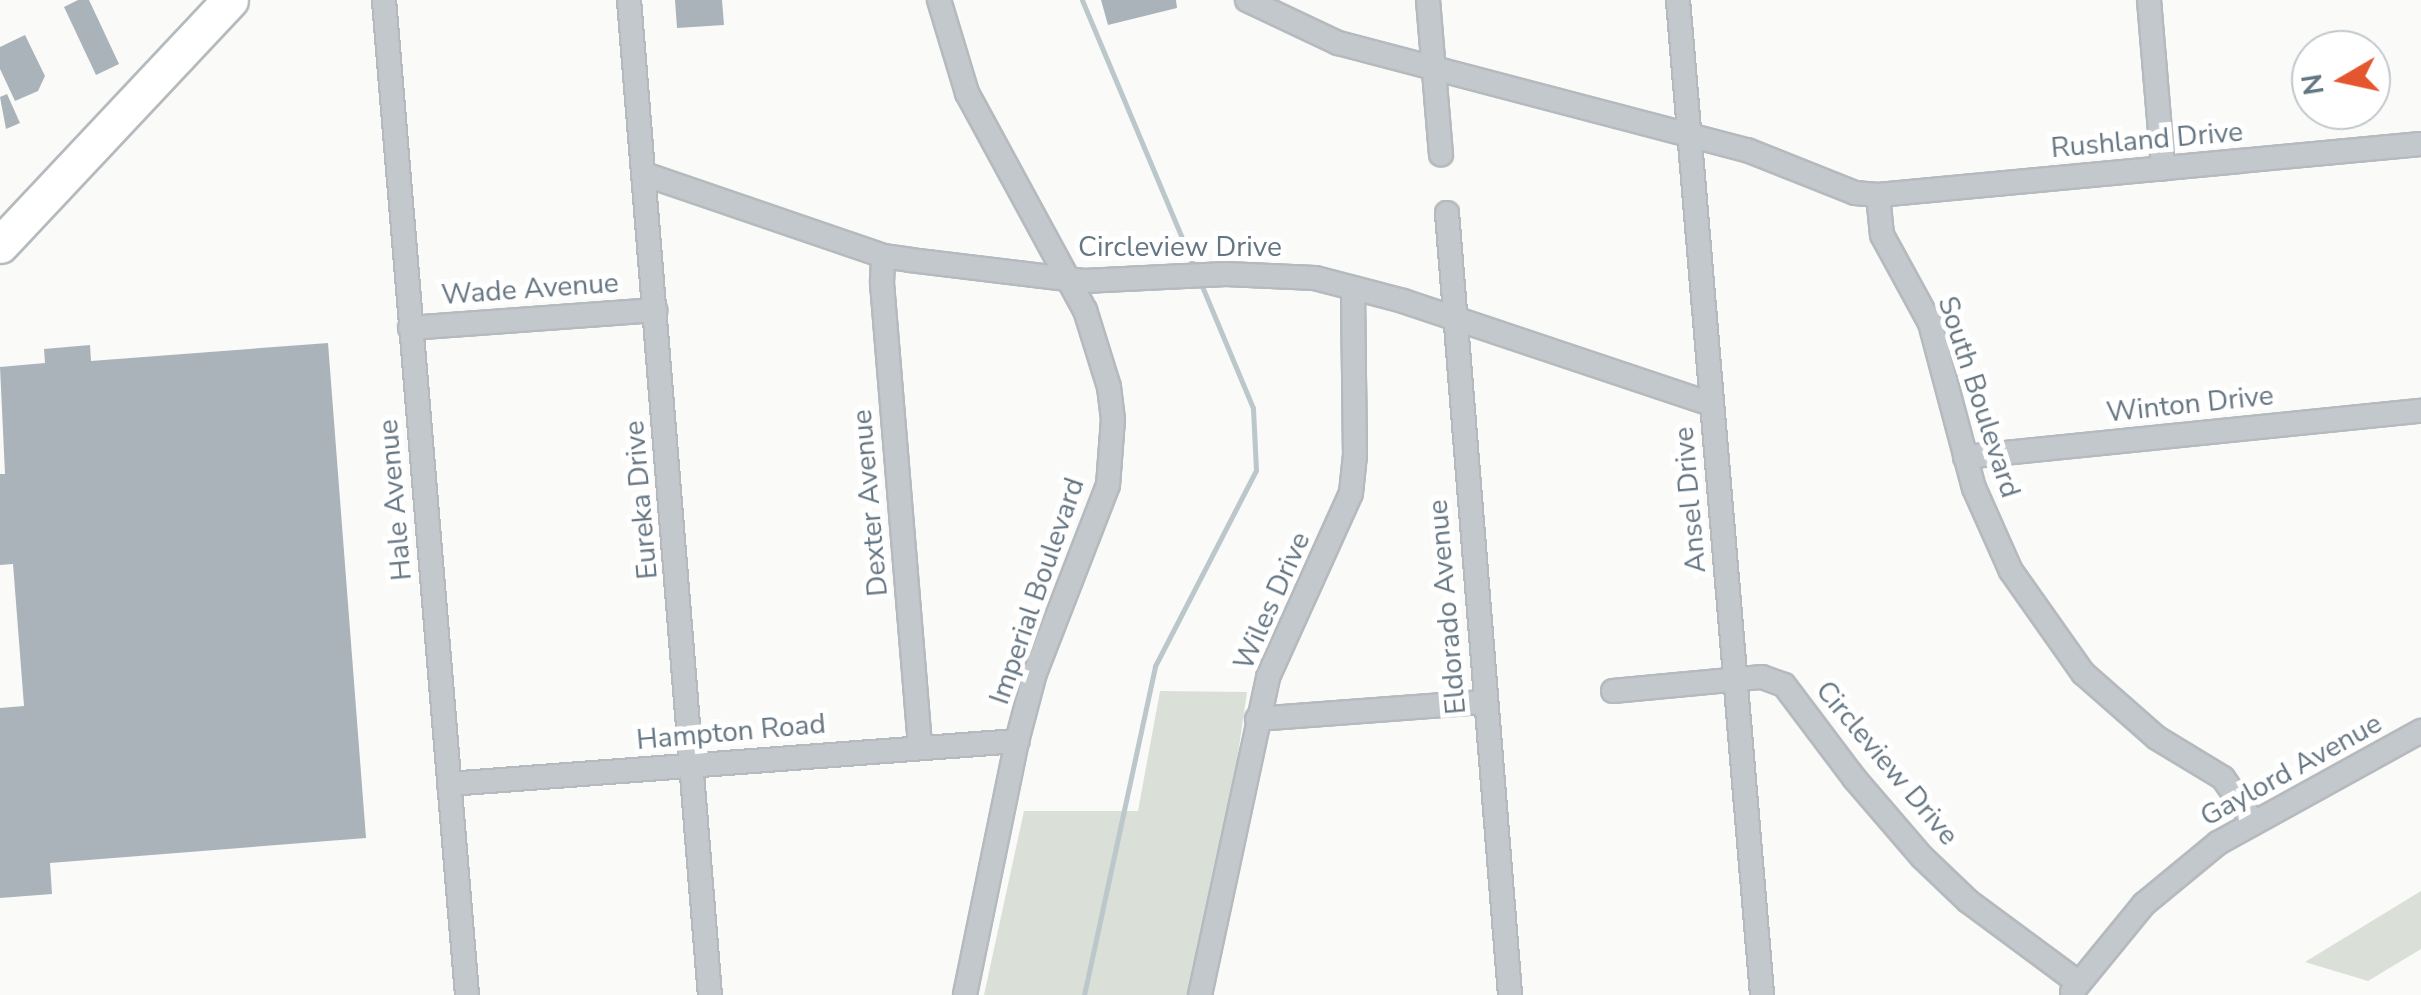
<!DOCTYPE html>
<html>
<head>
<meta charset="utf-8">
<style>
	body { margin:0 }
	#map { position:relative; width:2421px; height:995px; overflow:hidden; background:#fafaf8; font-family:"Nunito Sans",sans-serif }
	div>[style] { position:absolute }
	.green>* { inset:0; background:#dadfd7 }
	.stream>* { height:5px; margin:-2.5px; padding:0 2.5px; transform-origin:2.5px; border-radius:2.5px; background:#bbc7cb }
	.building>* { inset:0; background:#aab3b9 }
	.roads { filter:drop-shadow(2px 0 #b5babe) drop-shadow(-2px 0 #b5babe) drop-shadow(0 2px #b5babe) drop-shadow(0 -2px #b5babe) }
	.minor>* { height:22px; margin:-11px; padding:0 11px; transform-origin:11px; border-radius:11px; background:#c3c8cc }
	.primary>* { height:35px; margin:-17.5px; padding:0 17.5px; transform-origin:17.5px; border-radius:17.5px; background:#fff }
	span { translate:-50% -50%; white-space:nowrap; text-align:center; line-height:1.15; -webkit-text-stroke:10px #fff; paint-order:stroke }
	.street-label { font-size:28px; color:#657683 }
	.north { position:absolute; left:2291px; top:30px; width:100px; height:100px; box-sizing:border-box; background:#fff; border:2px solid #c1c8cd; border-radius:50%; rotate:261deg; font-size:28px; font-weight:700; line-height:40px; text-align:center; color:#657683 }
	.north::after { content:''; display:block; margin:auto; width:35px; height:45px; background:#e4572e; clip-path:polygon(50% 0,100% 100%,50% 72%,0 100%) }
</style>
</head>
<body>
<div id="map">
	<div class="green">
		<div style="clip-path:polygon(1160px 691px,1247px 692px,1203px 995px,984px 995px,1024px 811px,1138px 811px)"></div>
		<div style="clip-path:polygon(2421px 891px,2421px 949px,2368px 981px,2305px 962px)"></div>
	</div>
	<div class="stream">
		<div style="left:1082px;top:0;width:294px;rotate:67.2deg"></div>
		<div style="left:1084px;top:995px;width:337px;rotate:-77.8deg"></div>
		<div style="left:1155px;top:666px;width:220px;rotate:-62.7deg"></div>
		<div style="left:1256px;top:470px;width:62px;rotate:-92.8deg"></div>
		<div style="left:1253px;top:408px;width:138px;rotate:-112.7deg"></div>
	</div>
	<div class="building">
		<div style="clip-path:polygon(78px 0,89px 0,119px 64px,96px 75px,64px 7px)"></div>
		<div style="clip-path:polygon(675px 0,722px 0,724px 25px,677px 28px)"></div>
		<div style="clip-path:polygon(1101px 0,1176px 0,1177px 8px,1108px 25px)"></div>
		<div style="clip-path:polygon(25px 35px,45px 76px,38px 91px,15px 101px,0 69px,0 47px)"></div>
		<div style="clip-path:polygon(7px 94px,20px 123px,6px 129px,0 97px)"></div>
		<div style="clip-path:polygon(328px 343px,366px 838px,50px 863px,52px 894px,0 898px,0 708px,24px 706px,13px 564px,0 565px,0 474px,5px 474px,0 367px,45px 363px,44px 349px,90px 345px,91px 361px)"></div>
	</div>
	<div class="roads">
		<div class="minor">
			<div style="left:384px;top:0;width:998px;rotate:85.23deg"></div>
			<div style="left:629px;top:0;width:998px;rotate:85.35deg"></div>
			<div style="left:939px;top:0;width:97px;rotate:73.2deg"></div>
			<div style="left:967px;top:93px;width:247px;rotate:61.5deg"></div>
			<div style="left:1085px;top:310px;width:81px;rotate:72.7deg"></div>
			<div style="left:1109px;top:387px;width:32px;rotate:83deg"></div>
			<div style="left:1113px;top:419px;width:66px;rotate:94.3deg"></div>
			<div style="left:1108px;top:485px;width:202px;rotate:111.2deg"></div>
			<div style="left:1035px;top:673px;width:70px;rotate:104.8deg"></div>
			<div style="left:1017px;top:741px;width:259px;rotate:101.6deg"></div>
			<div style="left:1247px;top:0;width:101px;rotate:25.3deg"></div>
			<div style="left:1338px;top:43px;width:423px;rotate:14.7deg"></div>
			<div style="left:1747px;top:150px;width:116px;rotate:21.7deg"></div>
			<div style="left:1855px;top:193px;width:23px;rotate:5deg"></div>
			<div style="left:1878px;top:195px;width:545px;rotate:-5.37deg"></div>
			<div style="left:1428px;top:0;width:155px;rotate:85.2deg"></div>
			<div style="left:1678px;top:0;width:999px;rotate:85.17deg"></div>
			<div style="left:2149px;top:0;width:169px;rotate:85.2deg"></div>
			<div style="left:644px;top:174px;width:253px;rotate:18.9deg"></div>
			<div style="left:883px;top:256px;width:27px;rotate:8deg"></div>
			<div style="left:910px;top:260px;width:175px;rotate:6.9deg"></div>
			<div style="left:1084px;top:281px;width:142px;rotate:-2.8deg"></div>
			<div style="left:1226px;top:274px;width:89px;rotate:2.6deg"></div>
			<div style="left:1315px;top:278px;width:91px;rotate:14.6deg"></div>
			<div style="left:1403px;top:301px;width:325px;rotate:18.5deg"></div>
			<div style="left:1878px;top:195px;width:40px;rotate:84.3deg"></div>
			<div style="left:1882px;top:235px;width:100px;rotate:61.4deg"></div>
			<div style="left:1930px;top:323px;width:171px;rotate:75.1deg"></div>
			<div style="left:1974px;top:488px;width:91px;rotate:66deg"></div>
			<div style="left:2011px;top:571px;width:125px;rotate:54.8deg"></div>
			<div style="left:2083px;top:673px;width:98px;rotate:41.3deg"></div>
			<div style="left:2157px;top:738px;width:77px;rotate:31.2deg"></div>
			<div style="left:2223px;top:778px;width:51px;rotate:55.4deg"></div>
			<div style="left:1447px;top:213px;width:785px;rotate:85.39deg"></div>
			<div style="left:883px;top:256px;width:27px;rotate:92deg"></div>
			<div style="left:882px;top:283px;width:464px;rotate:85.3deg"></div>
			<div style="left:410px;top:328px;width:246px;rotate:-4.2deg"></div>
			<div style="left:1965px;top:457px;width:458px;rotate:-5.8deg"></div>
			<div style="left:1613px;top:691px;width:150px;rotate:-5.4deg"></div>
			<div style="left:1762px;top:677px;width:23px;rotate:20deg"></div>
			<div style="left:1784px;top:685px;width:116px;rotate:53deg"></div>
			<div style="left:1854px;top:778px;width:104px;rotate:49.3deg"></div>
			<div style="left:1922px;top:857px;width:64px;rotate:43.7deg"></div>
			<div style="left:1968px;top:901px;width:138px;rotate:36.5deg"></div>
			<div style="left:1257px;top:719px;width:229px;rotate:-4.3deg"></div>
			<div style="left:449px;top:784px;width:570px;rotate:-4.33deg"></div>
			<div style="left:2072px;top:992px;width:114px;rotate:-50.7deg"></div>
			<div style="left:2144px;top:904px;width:96px;rotate:-39.5deg"></div>
			<div style="left:2218px;top:843px;width:232px;rotate:-28.9deg"></div>
			<div style="left:1200px;top:995px;width:325px;rotate:-77.9deg"></div>
			<div style="left:1268px;top:677px;width:202px;rotate:-65.7deg"></div>
			<div style="left:1351px;top:493px;width:37px;rotate:-84deg"></div>
			<div style="left:1355px;top:456px;width:168px;rotate:-90.7deg"></div>
		</div>
		<div class="primary">
			<div style="left:0;top:245px;width:336px;rotate:-46.8deg"></div>
		</div>
	</div>
	<div class="street-label">
		<span style="left:2147px;top:140px;rotate:-5deg">Rushland Drive</span>
		<span style="left:1180px;top:247px">Circleview Drive</span>
		<span style="left:530px;top:289px;rotate:-4deg">Wade Avenue</span>
		<span style="left:1979px;top:397px;rotate:72deg">South Boulevard</span>
		<span style="left:2190px;top:404px;rotate:-6deg">Winton Drive</span>
		<span style="left:395px;top:500px;rotate:-95deg">Hale Avenue</span>
		<span style="left:641px;top:500px;rotate:-95deg">Eureka Drive</span>
		<span style="left:1690px;top:500px;rotate:-95deg">Ansel Drive</span>
		<span style="left:870px;top:503px;rotate:-95deg">Dexter Avenue</span>
		<span style="left:1037px;top:591px;rotate:-71deg">Imperial Boulevard</span>
		<span style="left:1272px;top:601px;rotate:-66deg">Wiles Drive</span>
		<span style="left:1447px;top:607px;rotate:-95deg">Eldorado Avenue</span>
		<span style="left:731px;top:732px;rotate:-5deg">Hampton Road</span>
		<span style="left:1887px;top:763px;rotate:50deg">Circleview Drive</span>
		<span style="left:2291px;top:770px;rotate:-29deg">Gaylord Avenue</span>
	</div>
	<div class="north">N</div>
</div>
</body>
</html>
